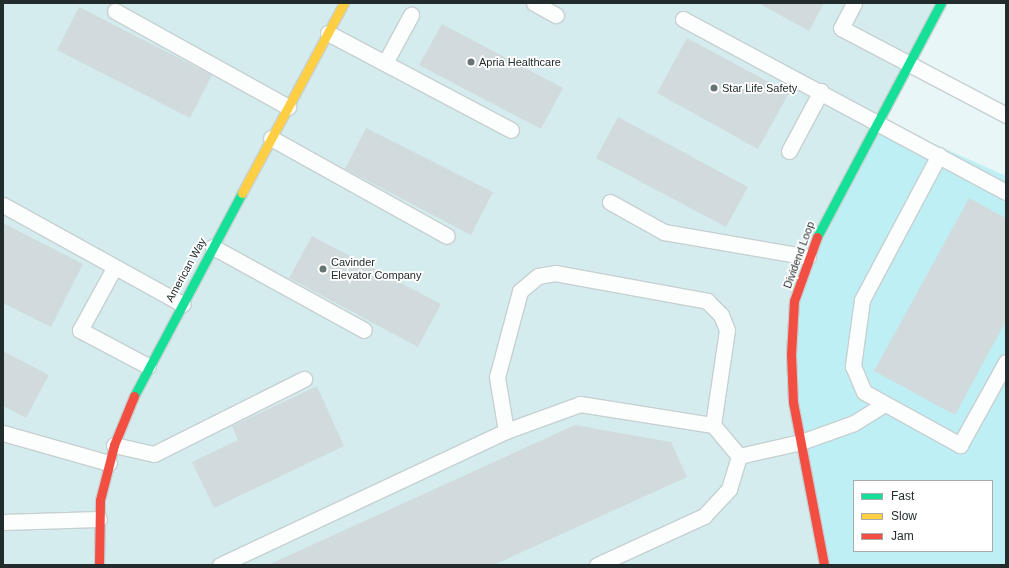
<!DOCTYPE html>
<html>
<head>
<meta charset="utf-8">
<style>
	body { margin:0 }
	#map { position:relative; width:1009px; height:568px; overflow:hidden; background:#e9f6f7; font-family:Helvetica,sans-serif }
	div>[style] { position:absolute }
	.built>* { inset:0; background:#d5ecee }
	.green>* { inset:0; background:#beeff4 }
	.building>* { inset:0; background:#d1dbdd }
	.roads { filter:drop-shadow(1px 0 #c6d0d1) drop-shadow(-1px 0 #c6d0d1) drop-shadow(0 1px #c6d0d1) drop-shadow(0 -1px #c6d0d1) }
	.lane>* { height:15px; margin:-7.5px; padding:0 7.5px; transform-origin:7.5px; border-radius:7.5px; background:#fcfefe }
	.fast>* { height:9px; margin:-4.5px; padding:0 4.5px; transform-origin:4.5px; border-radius:4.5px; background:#16e098 }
	.slow>* { height:9px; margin:-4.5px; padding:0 4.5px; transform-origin:4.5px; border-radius:4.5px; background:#ffcf43 }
	.jam>* { height:9px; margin:-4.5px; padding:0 4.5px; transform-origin:4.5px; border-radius:4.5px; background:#f24e42 }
	.dots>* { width:11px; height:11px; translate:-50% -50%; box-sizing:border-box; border:2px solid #fff; border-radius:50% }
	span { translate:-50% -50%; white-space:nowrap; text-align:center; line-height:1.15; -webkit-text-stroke:3.5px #fff; paint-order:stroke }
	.poi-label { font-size:11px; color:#232c2d }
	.left { translate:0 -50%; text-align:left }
	.street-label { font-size:11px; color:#232c2d }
	.frame { position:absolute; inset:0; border:4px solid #232c2d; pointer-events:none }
	.legend { position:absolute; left:853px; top:480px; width:140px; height:72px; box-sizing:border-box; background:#fff; border:1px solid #a7abab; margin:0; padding:5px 7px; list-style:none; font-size:12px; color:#232c2d }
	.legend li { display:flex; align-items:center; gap:8px; height:20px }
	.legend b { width:20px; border:1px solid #a7abab }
</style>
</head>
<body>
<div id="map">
	<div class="built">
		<div style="clip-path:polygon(3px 3px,946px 3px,794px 301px,824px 565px,3px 565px)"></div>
	</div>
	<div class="green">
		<div style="clip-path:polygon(evenodd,881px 120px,1006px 176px,1006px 565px,824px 565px,793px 402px,794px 301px,881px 120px,854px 481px,992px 481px,992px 551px,854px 551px,854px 481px)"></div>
	</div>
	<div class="building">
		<div style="clip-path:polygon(758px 3px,824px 3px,809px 31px)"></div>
		<div style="clip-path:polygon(79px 7px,212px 75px,190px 118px,57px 50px)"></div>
		<div style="clip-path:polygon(442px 24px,563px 88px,541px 129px,419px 65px)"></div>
		<div style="clip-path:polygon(687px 38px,789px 93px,758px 149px,657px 93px)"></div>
		<div style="clip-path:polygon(618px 117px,748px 187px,726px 227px,596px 158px)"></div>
		<div style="clip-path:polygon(366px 128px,493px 192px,471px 235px,345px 169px)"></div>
		<div style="clip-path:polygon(969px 198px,1006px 218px,1006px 321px,955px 415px,874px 371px)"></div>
		<div style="clip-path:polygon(3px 223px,83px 264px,51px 327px,3px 303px)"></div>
		<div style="clip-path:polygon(312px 236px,441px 304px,418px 347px,289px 278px)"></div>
		<div style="clip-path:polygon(3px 351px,49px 375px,26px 418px,3px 406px)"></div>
		<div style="clip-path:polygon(317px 386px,344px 446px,214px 508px,192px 462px,238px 440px,232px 426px)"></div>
		<div style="clip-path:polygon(575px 425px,671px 442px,687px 477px,494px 565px,268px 565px)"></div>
	</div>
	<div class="roads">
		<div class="lane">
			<div style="left:534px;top:3px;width:25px;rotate:29deg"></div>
			<div style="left:854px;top:3px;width:28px;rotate:117deg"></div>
			<div style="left:841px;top:28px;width:187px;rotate:27.8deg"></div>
			<div style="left:115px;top:11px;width:198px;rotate:29deg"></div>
			<div style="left:683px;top:19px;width:366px;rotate:28.2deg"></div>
			<div style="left:328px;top:33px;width:207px;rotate:27.9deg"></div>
			<div style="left:385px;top:63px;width:55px;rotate:-61.6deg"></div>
			<div style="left:271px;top:138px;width:201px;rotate:29.1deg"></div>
			<div style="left:789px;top:151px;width:68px;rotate:-61.9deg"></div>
			<div style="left:939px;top:155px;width:164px;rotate:118deg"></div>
			<div style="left:862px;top:300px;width:67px;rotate:97.8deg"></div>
			<div style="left:853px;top:366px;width:28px;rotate:67deg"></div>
			<div style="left:864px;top:392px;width:110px;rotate:28.9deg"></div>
			<div style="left:960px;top:445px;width:95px;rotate:-61deg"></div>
			<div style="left:610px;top:202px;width:62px;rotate:29.1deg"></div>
			<div style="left:664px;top:232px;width:146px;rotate:9.8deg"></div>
			<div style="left:3px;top:205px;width:205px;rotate:28.9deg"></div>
			<div style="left:213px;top:247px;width:172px;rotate:28.8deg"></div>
			<div style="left:114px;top:268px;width:71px;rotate:118.7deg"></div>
			<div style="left:80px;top:330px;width:77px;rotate:27.9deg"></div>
			<div style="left:506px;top:431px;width:55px;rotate:-99.5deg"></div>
			<div style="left:497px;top:377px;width:89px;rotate:-75deg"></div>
			<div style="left:520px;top:291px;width:23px;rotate:-40deg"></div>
			<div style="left:538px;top:276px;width:17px;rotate:-10deg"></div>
			<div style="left:555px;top:273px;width:155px;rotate:10.4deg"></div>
			<div style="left:707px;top:301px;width:20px;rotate:45deg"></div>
			<div style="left:721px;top:315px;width:16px;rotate:68deg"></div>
			<div style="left:727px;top:330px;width:96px;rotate:98.4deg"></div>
			<div style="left:3px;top:433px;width:110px;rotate:15.8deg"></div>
			<div style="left:114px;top:445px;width:41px;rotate:12.7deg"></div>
			<div style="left:154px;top:454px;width:168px;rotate:-26.6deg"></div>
			<div style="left:739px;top:456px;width:64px;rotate:-12.7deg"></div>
			<div style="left:801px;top:442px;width:56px;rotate:-19.7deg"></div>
			<div style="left:854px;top:423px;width:36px;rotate:-32deg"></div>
			<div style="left:3px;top:522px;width:96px;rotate:-1.8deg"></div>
			<div style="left:220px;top:565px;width:316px;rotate:-25.1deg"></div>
			<div style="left:506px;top:431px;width:79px;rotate:-20deg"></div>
			<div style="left:580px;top:404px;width:135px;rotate:9deg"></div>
			<div style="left:713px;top:425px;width:40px;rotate:50deg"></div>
			<div style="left:597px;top:565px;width:118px;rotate:-24.6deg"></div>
			<div style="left:704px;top:516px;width:37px;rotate:-47deg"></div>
			<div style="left:729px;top:489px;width:34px;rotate:-73deg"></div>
		</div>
		<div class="fast">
			<div style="left:817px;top:237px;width:265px;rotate:-62.1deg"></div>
			<div style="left:134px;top:396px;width:230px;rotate:-62deg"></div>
		</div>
		<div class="slow">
			<div style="left:242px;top:193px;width:216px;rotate:-61.8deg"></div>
		</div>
		<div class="jam">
			<div style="left:817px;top:237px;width:68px;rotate:109.8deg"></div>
			<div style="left:794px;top:301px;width:53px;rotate:93.2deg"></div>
			<div style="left:791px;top:354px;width:48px;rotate:87.6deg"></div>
			<div style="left:793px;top:402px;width:166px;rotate:79.2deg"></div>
			<div style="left:99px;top:565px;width:65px;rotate:-89.1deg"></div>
			<div style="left:100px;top:500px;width:57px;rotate:-75.7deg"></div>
			<div style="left:114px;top:445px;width:53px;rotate:-67.8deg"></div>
		</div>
	</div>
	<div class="dots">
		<div style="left:471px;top:62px;background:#687374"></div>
		<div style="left:714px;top:88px;background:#687374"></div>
		<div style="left:323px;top:269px;background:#687374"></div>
	</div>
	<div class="poi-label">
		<span class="left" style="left:479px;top:62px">Apria Healthcare</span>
		<span class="left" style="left:722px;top:88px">Star Life Safety</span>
		<span class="left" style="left:331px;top:269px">Cavinder<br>Elevator Company</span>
	</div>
	<div class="street-label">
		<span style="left:799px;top:255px;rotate:-70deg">Dividend Loop</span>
		<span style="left:186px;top:270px;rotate:-61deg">American Way</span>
	</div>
	<div class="frame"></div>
	<ul class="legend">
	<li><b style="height:5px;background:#16e098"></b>Fast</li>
	<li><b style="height:5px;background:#ffcf43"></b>Slow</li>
	<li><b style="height:5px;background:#f24e42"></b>Jam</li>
	</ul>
</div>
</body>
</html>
